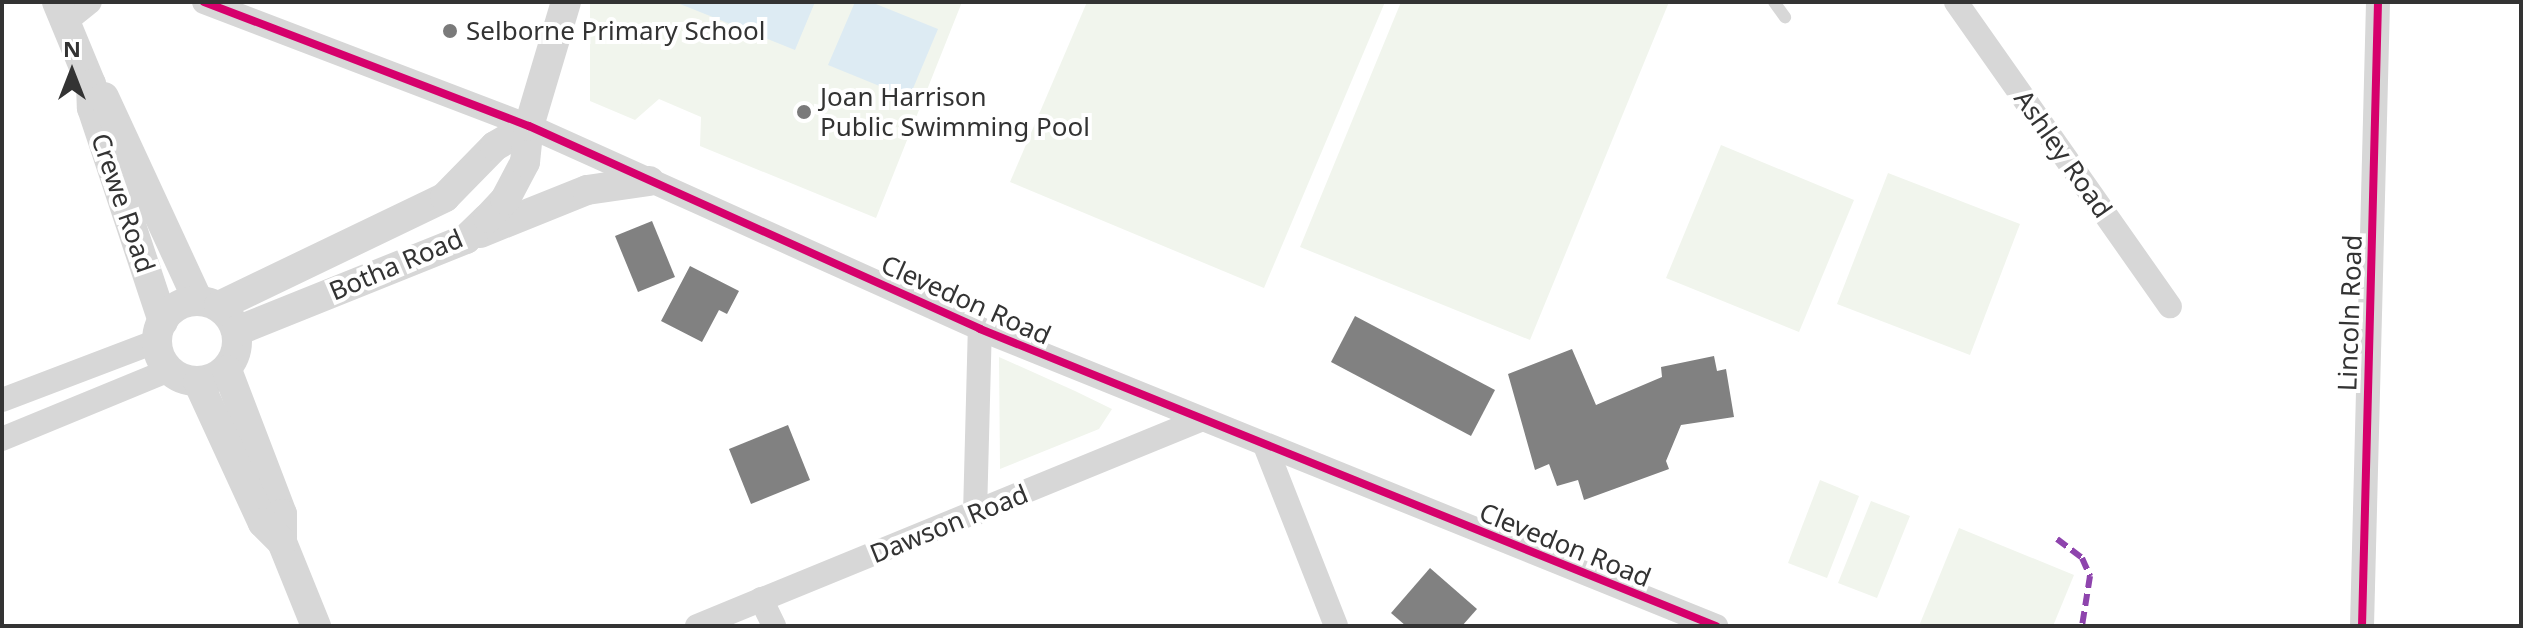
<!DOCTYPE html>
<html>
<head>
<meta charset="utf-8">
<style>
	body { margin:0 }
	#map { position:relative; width:2523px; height:628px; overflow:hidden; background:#fff; font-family:"Noto Sans",sans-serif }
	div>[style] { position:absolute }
	.green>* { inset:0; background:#f1f5ed }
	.water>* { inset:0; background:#ddebf3 }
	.building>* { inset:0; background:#818181 }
	.service>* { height:12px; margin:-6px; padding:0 6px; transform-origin:6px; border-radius:6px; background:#d7d7d7 }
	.minor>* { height:24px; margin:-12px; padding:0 12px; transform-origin:12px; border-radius:12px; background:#d7d7d7 }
	.tertiary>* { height:30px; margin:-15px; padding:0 15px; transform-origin:15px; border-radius:15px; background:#d7d7d7 }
	.tertiary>.ring { margin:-15px; padding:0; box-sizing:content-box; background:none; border:30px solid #d7d7d7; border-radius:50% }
	.quiet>* { height:6px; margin-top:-3px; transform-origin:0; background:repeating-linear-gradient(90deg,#8e44ad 0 12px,transparent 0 18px) }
	.cycleway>* { height:8px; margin:-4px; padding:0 4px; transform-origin:4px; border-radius:4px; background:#d6006c }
	.dots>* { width:22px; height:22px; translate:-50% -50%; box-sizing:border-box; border:4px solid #fff; border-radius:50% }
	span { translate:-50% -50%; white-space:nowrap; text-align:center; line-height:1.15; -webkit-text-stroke:8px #fff; paint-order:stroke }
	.poi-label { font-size:26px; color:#333 }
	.left { translate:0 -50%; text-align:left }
	.street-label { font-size:26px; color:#333 }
	.frame { position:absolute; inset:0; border:4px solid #333; pointer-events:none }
	.north { position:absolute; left:32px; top:32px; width:80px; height:80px; -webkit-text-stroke:6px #fff; paint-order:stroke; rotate:0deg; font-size:22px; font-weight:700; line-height:32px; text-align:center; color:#333 }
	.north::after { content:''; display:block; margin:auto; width:28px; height:36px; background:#333; clip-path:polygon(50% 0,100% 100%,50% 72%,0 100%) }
</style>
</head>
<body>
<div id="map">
	<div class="green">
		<div style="clip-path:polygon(590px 2px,962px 2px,876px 218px,700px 146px,701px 117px,659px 99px,635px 120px,590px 101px)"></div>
		<div style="clip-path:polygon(1087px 2px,1385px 2px,1264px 288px,1010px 182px)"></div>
		<div style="clip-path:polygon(1401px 2px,1669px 2px,1530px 340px,1300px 247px)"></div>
		<div style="clip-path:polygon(1721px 145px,1854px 200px,1799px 332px,1666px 278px)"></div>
		<div style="clip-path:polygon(1888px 173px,2020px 224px,1970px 355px,1837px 304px)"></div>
		<div style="clip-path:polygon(999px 357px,1075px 391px,1112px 409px,1099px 429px,1000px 469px)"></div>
		<div style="clip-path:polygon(1820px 480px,1859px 496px,1827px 578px,1788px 563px)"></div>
		<div style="clip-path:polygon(1871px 501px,1910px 516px,1877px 598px,1838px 583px)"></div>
		<div style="clip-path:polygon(1959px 528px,2074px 575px,2053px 626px,1919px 626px)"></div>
	</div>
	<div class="water">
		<div style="clip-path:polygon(675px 2px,815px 2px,795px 50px)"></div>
		<div style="clip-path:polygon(855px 2px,871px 2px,938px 29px,909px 98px,828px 65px)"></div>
	</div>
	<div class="building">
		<div style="clip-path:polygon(652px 221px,675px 277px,638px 292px,615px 236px)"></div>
		<div style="clip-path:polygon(690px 266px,739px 291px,727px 314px,719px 310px,702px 342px,661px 321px)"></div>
		<div style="clip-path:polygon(1355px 316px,1495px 390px,1471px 436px,1331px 362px)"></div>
		<div style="clip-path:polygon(1572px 349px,1596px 405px,1662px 377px,1661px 367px,1714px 356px,1717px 371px,1726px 369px,1734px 417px,1681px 425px,1666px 461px,1669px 469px,1584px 500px,1578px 480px,1557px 486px,1549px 464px,1535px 470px,1508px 374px)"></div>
		<div style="clip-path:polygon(788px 425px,810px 480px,751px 504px,729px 449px)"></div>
		<div style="clip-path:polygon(1430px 568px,1477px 609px,1462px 626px,1406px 626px,1391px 613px)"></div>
	</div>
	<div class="service">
		<div style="left:1774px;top:2px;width:19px;rotate:54deg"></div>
	</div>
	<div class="minor">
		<div style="left:204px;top:2px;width:348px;rotate:20.9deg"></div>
		<div style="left:529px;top:126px;width:495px;rotate:24.2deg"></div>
		<div style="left:980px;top:329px;width:794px;rotate:21.98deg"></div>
		<div style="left:1956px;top:2px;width:372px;rotate:54.9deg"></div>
		<div style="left:65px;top:22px;width:32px;rotate:-39deg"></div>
		<div style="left:2px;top:400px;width:166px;rotate:-20.8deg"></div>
		<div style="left:2px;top:439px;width:181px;rotate:-22.4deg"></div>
		<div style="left:1266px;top:448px;width:191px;rotate:68.5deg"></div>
		<div style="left:975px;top:514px;width:185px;rotate:-88.5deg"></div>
		<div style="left:761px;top:599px;width:30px;rotate:64deg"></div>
		<div style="left:697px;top:626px;width:544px;rotate:-22.27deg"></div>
		<div style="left:2362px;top:626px;width:624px;rotate:-88.53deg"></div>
	</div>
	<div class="tertiary">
		<div style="left:57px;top:2px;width:89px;rotate:67.5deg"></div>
		<div style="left:91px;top:84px;width:24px;rotate:88deg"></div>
		<div style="left:92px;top:108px;width:225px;rotate:71.6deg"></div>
		<div style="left:104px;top:97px;width:224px;rotate:65.2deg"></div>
		<div style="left:480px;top:233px;width:115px;rotate:-21.9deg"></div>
		<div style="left:587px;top:190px;width:63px;rotate:-8.3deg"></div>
		<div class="ring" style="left:157px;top:301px;width:50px;height:50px"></div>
		<div style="left:219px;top:306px;width:251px;rotate:-25.7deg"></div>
		<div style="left:445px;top:197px;width:71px;rotate:-45.6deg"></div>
		<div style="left:495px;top:146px;width:39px;rotate:-30deg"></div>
		<div style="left:237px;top:331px;width:247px;rotate:-21.9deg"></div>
		<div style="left:466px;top:239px;width:30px;rotate:-44deg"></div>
		<div style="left:488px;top:218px;width:25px;rotate:-47deg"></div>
		<div style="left:505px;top:200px;width:43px;rotate:-62.2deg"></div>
		<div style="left:525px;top:162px;width:36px;rotate:-84deg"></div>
		<div style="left:529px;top:126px;width:129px;rotate:-73.4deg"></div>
		<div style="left:227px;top:370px;width:154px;rotate:69.1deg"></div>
		<div style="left:282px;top:514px;width:28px;rotate:90deg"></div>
		<div style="left:282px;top:542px;width:91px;rotate:68deg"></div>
		<div style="left:198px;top:382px;width:155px;rotate:65.3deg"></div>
		<div style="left:263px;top:523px;width:27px;rotate:45deg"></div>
	</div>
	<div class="quiet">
		<div style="left:2057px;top:539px;width:31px;rotate:37deg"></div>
		<div style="left:2082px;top:558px;width:20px;rotate:66deg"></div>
		<div style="left:2090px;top:576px;width:51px;rotate:99.1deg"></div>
	</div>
	<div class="cycleway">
		<div style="left:204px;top:2px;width:348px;rotate:20.9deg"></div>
		<div style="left:529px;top:126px;width:495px;rotate:24.2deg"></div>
		<div style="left:980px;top:329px;width:794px;rotate:21.98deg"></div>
		<div style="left:2362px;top:626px;width:624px;rotate:-88.53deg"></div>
	</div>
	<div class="dots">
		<div style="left:450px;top:31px;background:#7a7a7a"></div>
		<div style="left:804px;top:112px;background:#7a7a7a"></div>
	</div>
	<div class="poi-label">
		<span class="left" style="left:466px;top:31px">Selborne Primary School</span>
		<span class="left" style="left:820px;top:112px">Joan Harrison<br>Public Swimming Pool</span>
	</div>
	<div class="street-label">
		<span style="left:2063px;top:154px;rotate:55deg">Ashley Road</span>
		<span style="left:123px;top:203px;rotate:71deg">Crewe Road</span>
		<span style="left:396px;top:265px;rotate:-23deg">Botha Road</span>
		<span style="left:966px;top:300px;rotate:24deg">Clevedon Road</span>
		<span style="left:2350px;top:313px;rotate:-88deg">Lincoln Road</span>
		<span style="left:949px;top:524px;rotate:-22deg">Dawson Road</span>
		<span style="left:1565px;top:545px;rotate:22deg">Clevedon Road</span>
	</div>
	<div class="frame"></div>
	<div class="north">N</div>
</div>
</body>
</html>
